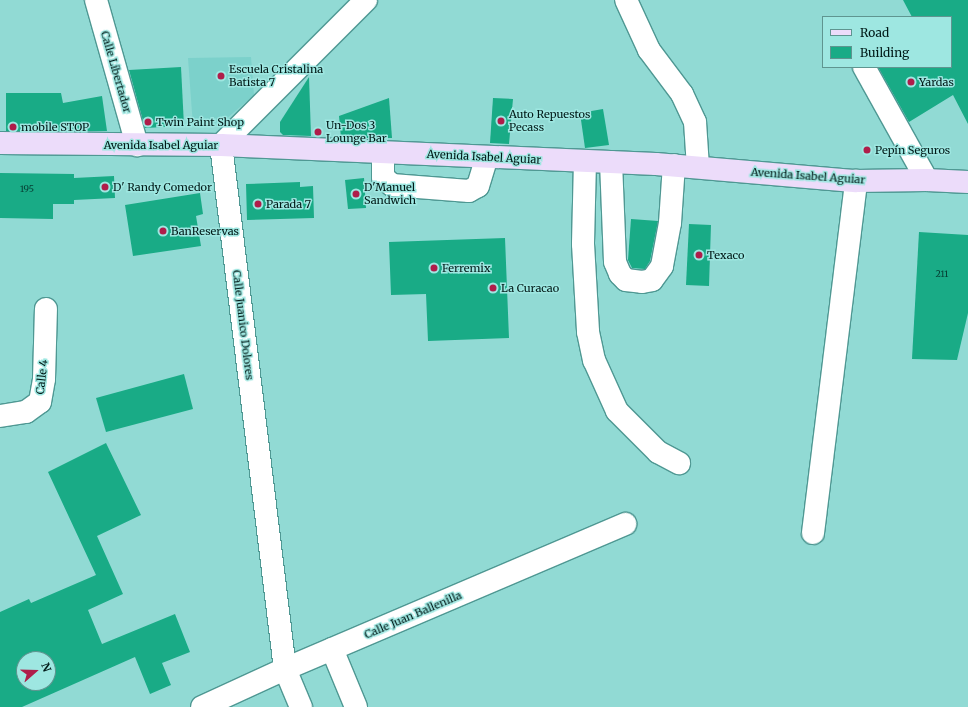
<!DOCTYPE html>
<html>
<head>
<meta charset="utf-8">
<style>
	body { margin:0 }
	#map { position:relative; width:968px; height:707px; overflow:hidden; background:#91dad4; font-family:Merriweather,serif }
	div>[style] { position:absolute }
	.built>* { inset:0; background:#7cd1cb }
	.building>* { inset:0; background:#19ab86 }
	.roads { filter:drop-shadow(1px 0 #4f9893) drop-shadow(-1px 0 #4f9893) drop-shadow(0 1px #4f9893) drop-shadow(0 -1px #4f9893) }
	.minor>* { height:22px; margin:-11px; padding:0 11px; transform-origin:11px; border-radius:11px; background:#fff }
	.major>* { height:22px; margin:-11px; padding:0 11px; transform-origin:11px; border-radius:11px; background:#ecdcfa }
	.dots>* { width:11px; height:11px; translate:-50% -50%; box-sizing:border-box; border:2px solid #9ee7e1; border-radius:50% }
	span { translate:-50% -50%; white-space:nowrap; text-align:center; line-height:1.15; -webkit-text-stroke:3px #9ee7e1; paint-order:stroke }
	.number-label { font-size:9px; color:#063e33 }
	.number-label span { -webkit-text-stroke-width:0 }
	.poi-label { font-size:11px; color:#001917 }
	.left { translate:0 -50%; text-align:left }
	.street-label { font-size:11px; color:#001917 }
	.legend { position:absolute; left:822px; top:16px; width:130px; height:52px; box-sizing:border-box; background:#9ee7e1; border:1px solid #5f9590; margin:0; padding:5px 7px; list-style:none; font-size:12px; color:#001917 }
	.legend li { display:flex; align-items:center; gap:8px; height:20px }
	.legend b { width:20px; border:1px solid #5f9590 }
	.north { position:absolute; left:16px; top:651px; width:40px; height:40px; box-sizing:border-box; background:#9ee7e1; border:1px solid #5f9590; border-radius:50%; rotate:70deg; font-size:11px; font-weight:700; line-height:16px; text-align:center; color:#001917 }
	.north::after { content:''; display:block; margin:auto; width:14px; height:18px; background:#af1d4a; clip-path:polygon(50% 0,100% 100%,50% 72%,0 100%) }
</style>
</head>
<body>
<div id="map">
	<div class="built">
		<div style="clip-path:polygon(251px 57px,254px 95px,218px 126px,193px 126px,188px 58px)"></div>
	</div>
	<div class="building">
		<div style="clip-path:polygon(903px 0,968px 0,968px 124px,953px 95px,909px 122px,878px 67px,951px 67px,951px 17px,912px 17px)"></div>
		<div style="clip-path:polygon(181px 67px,184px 126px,145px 128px,129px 70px)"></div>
		<div style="clip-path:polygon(309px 77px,311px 136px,283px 135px,280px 132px,280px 122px)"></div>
		<div style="clip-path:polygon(6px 93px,61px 93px,63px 103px,102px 96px,107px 131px,6px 131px)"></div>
		<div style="clip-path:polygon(389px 98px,392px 138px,341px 138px,339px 116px)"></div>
		<div style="clip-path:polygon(493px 98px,513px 99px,509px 144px,490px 143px)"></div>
		<div style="clip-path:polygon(603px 109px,609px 145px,585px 148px,580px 113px)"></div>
		<div style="clip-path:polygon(0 173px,74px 174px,74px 178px,114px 176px,115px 198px,74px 200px,74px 204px,53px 204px,53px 219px,0 218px)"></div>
		<div style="clip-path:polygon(364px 178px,366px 208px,348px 209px,345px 180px)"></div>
		<div style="clip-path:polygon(300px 182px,300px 187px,313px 186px,314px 218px,247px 220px,246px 184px)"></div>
		<div style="clip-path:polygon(200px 193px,203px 214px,196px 216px,201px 246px,133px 256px,125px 205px)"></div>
		<div style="clip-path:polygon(631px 219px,658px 221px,650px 261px,645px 269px,632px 268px,628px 260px)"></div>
		<div style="clip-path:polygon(689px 224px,711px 225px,709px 286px,686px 285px)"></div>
		<div style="clip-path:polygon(919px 232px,968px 235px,968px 313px,957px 360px,912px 359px)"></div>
		<div style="clip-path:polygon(505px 238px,509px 338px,428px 341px,426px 294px,391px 295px,389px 242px)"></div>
		<div style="clip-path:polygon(184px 374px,193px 409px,106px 432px,96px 398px)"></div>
		<div style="clip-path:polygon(evenodd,106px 443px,141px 515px,97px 536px,123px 594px,88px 610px,102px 644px,175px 614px,190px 652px,162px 663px,171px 685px,150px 694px,135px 657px,22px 707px,0 707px,0 612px,29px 599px,31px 603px,96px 575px,48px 472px,106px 443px,24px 659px,48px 659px,48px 683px,24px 683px,24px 659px)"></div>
	</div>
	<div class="roads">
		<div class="minor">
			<div style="left:96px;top:0;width:151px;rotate:74.2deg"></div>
			<div style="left:626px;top:0;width:55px;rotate:65.3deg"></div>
			<div style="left:649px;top:50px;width:55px;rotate:53.1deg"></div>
			<div style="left:682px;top:94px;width:31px;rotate:65deg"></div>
			<div style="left:695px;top:122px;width:45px;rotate:86.2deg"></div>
			<div style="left:864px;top:67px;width:129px;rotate:60.9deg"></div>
			<div style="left:383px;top:152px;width:25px;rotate:90deg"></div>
			<div style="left:383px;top:177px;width:12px;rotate:42deg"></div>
			<div style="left:392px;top:185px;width:77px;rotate:4.5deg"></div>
			<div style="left:469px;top:191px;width:10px;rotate:-29deg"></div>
			<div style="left:478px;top:186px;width:30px;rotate:-73deg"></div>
			<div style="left:585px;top:161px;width:83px;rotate:91.4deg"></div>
			<div style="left:583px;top:244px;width:88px;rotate:86.7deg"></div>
			<div style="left:588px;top:332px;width:29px;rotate:78deg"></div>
			<div style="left:594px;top:360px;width:56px;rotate:65.7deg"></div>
			<div style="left:617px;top:411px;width:58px;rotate:45deg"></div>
			<div style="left:658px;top:452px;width:24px;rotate:28deg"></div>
			<div style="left:611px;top:162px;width:100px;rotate:87.7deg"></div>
			<div style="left:615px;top:262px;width:13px;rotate:67deg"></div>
			<div style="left:620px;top:274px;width:8px;rotate:45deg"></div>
			<div style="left:626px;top:280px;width:16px;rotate:7deg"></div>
			<div style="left:642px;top:282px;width:10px;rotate:-11deg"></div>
			<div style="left:652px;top:280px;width:17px;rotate:-54deg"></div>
			<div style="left:662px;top:266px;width:44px;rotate:-79.5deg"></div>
			<div style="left:670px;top:223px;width:58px;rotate:-86.1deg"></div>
			<div style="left:0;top:416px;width:26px;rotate:-9deg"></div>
			<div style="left:26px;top:412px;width:17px;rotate:-36deg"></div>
			<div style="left:40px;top:402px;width:23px;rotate:-80deg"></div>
			<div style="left:44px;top:379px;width:70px;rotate:-88.4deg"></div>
			<div style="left:813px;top:533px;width:355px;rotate:-83deg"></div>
			<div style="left:332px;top:649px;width:63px;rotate:67.5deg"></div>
			<div style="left:202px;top:707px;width:91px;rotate:-24.6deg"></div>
			<div style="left:285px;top:669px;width:370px;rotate:-23.1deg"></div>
			<div style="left:301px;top:707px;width:41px;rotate:-112.8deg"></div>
			<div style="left:285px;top:669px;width:528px;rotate:-96.96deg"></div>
			<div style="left:221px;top:145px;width:205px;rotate:-45deg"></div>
		</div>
		<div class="major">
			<div style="left:0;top:143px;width:221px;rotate:0.5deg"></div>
			<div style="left:221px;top:145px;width:435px;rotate:2.5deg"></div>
			<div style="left:656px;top:164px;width:201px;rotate:4.9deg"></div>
			<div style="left:856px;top:181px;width:71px;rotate:-0.8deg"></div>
			<div style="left:927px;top:180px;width:41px;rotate:2.8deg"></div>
		</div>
	</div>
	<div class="dots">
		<div style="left:221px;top:76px;background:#af1d4a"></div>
		<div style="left:911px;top:82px;background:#af1d4a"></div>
		<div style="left:501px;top:121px;background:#af1d4a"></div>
		<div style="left:148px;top:122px;background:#af1d4a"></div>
		<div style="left:13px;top:127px;background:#af1d4a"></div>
		<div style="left:318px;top:132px;background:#af1d4a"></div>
		<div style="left:867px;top:150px;background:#af1d4a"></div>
		<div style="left:105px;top:187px;background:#af1d4a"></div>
		<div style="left:356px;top:194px;background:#af1d4a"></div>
		<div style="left:258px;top:204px;background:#af1d4a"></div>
		<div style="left:163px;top:231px;background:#af1d4a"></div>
		<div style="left:699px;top:255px;background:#af1d4a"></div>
		<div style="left:434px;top:268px;background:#af1d4a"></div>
		<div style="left:493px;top:288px;background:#af1d4a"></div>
	</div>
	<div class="number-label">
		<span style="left:27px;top:189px">195</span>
		<span style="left:942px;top:274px">211</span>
	</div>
	<div class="poi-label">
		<span class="left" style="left:229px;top:76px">Escuela Cristalina<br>Batista 7</span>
		<span class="left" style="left:919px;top:82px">Yardas</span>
		<span class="left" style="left:509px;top:121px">Auto Repuestos<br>Pecass</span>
		<span class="left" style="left:156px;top:122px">Twin Paint Shop</span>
		<span class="left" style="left:326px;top:132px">Un-Dos 3<br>Lounge Bar</span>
		<span class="left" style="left:21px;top:127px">mobile STOP</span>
		<span class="left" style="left:875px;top:150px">Pepín Seguros</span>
		<span class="left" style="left:113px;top:187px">D' Randy Comedor</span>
		<span class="left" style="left:364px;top:194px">D'Manuel<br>Sandwich</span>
		<span class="left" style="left:266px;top:204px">Parada 7</span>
		<span class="left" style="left:171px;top:231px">BanReservas</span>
		<span class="left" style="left:707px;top:255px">Texaco</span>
		<span class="left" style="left:442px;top:268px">Ferremix</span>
		<span class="left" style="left:501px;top:288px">La Curacao</span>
	</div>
	<div class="street-label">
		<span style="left:116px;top:72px;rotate:74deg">Calle Libertador</span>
		<span style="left:161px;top:145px">Avenida Isabel Aguiar</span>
		<span style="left:484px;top:157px;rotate:3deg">Avenida Isabel Aguiar</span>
		<span style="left:808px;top:176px;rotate:4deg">Avenida Isabel Aguiar</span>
		<span style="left:243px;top:325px;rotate:83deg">Calle Juanico Dolores</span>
		<span style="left:42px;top:377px;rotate:-84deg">Calle 4</span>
		<span style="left:413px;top:615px;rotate:-23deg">Calle Juan Ballenilla</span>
	</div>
	<ul class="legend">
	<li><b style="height:5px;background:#ecdcfa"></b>Road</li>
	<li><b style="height:11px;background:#19ab86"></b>Building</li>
	</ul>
	<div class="north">N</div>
</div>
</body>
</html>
